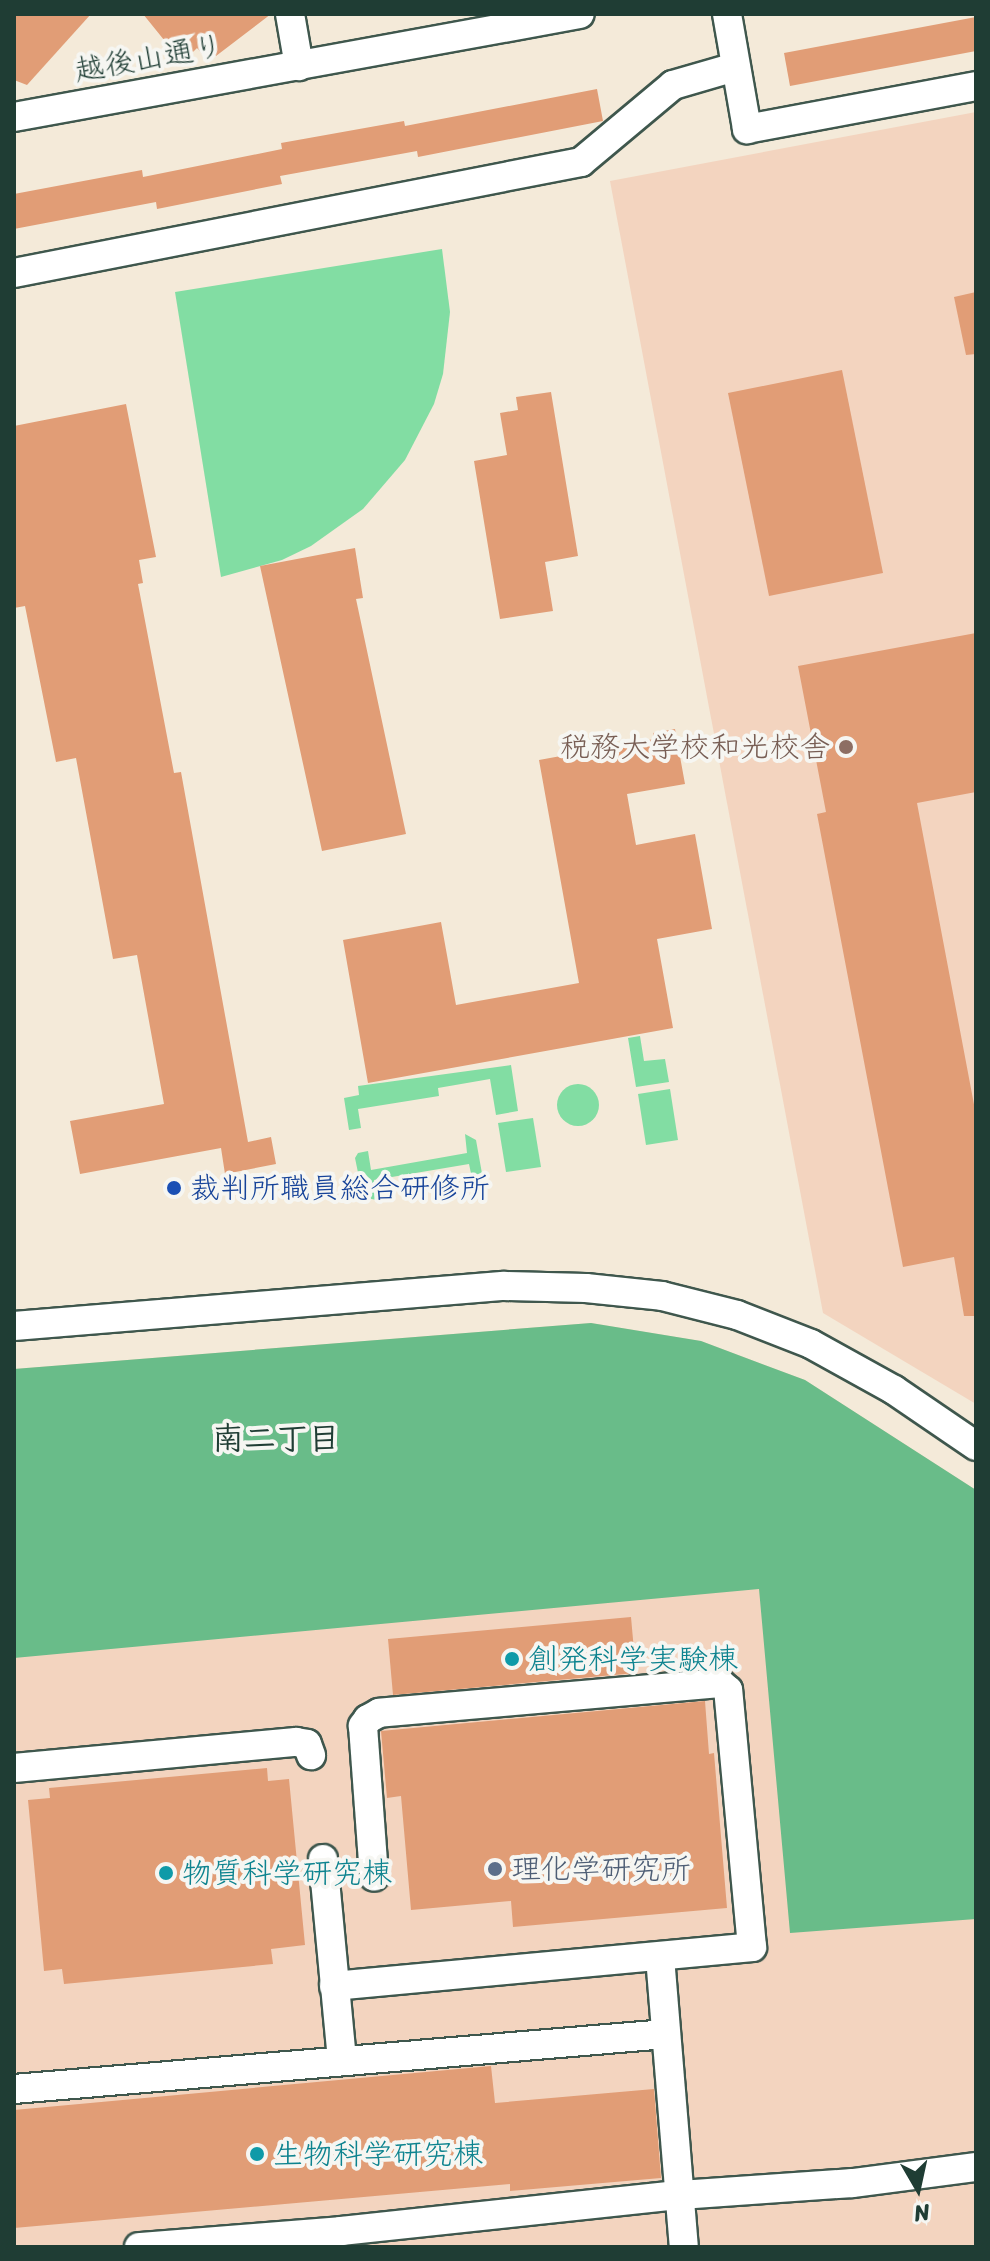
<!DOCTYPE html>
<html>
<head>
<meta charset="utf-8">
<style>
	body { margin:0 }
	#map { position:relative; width:990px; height:2261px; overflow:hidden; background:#f4ead9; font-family:Sriracha,"Klee One",sans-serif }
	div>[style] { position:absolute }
	.built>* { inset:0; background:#f3d4bf }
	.green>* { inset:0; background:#82dda3 }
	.round { border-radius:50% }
	.forest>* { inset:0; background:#69bc89 }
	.building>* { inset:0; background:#e19d76 }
	.roads { filter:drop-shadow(2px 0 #3f574d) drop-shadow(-2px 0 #3f574d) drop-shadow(0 2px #3f574d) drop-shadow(0 -2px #3f574d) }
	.minor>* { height:28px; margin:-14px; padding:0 14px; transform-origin:14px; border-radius:14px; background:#fff }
	.dots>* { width:22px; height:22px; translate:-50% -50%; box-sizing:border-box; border:4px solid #f6f6f2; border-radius:50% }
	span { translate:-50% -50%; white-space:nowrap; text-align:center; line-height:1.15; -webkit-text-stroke:8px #f6f6f2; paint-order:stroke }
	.street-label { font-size:30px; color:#1f3d34 }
	.education-label { font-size:30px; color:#785e54 }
	.right { translate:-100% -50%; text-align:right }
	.transit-label { font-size:30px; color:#164399 }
	.left { translate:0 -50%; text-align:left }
	.culture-label { font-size:30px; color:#0d838f }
	.service-label { font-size:30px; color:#4e5e75 }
	.neighbourhood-label { font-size:32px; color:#1f3d34; font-weight:700 }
	.frame { position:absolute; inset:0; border:16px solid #1f3d34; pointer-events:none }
	.north { position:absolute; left:878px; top:2149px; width:80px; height:80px; -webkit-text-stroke:6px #f6f6f2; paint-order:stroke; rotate:171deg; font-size:22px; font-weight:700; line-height:32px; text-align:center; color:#1f3d34 }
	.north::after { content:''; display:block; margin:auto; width:28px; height:36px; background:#1f3d34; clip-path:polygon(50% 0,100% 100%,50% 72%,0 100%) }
</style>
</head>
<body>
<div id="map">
	<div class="built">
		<div style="clip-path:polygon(976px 112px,976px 1404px,823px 1313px,610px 181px)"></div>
		<div style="clip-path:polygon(591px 1323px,701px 1341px,805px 1380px,976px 1490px,976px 2247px,14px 2247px,14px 1369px)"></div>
	</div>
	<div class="green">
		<div style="clip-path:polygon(442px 249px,450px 312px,443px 374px,434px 404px,405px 460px,363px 509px,311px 546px,282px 560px,221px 577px,175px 292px)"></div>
		<div style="clip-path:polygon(640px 1036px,644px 1061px,665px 1059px,669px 1082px,636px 1087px,628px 1038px)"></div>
		<div style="clip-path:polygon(511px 1065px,518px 1111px,496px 1115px,490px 1079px,438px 1088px,439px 1096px,358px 1109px,361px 1128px,349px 1130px,344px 1098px,359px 1095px,358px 1086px)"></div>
		<div class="round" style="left:557px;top:1084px;width:42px;height:42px"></div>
		<div style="clip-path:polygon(670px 1089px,678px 1140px,646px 1145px,638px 1094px)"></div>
		<div style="clip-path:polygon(533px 1118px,541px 1167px,506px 1172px,498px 1123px)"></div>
		<div style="clip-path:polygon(465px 1134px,476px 1140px,483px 1179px,480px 1181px,473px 1183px,469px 1164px,374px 1180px,376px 1200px,363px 1197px,355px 1158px,358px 1153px,368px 1151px,371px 1170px,467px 1153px)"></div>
	</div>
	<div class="forest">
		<div style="clip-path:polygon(591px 1323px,701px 1341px,805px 1380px,976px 1490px,976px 1919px,790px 1933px,759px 1589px,14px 1658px,14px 1369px)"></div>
	</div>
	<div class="building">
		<div style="clip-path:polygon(14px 14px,91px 14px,27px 85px,14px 80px)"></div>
		<div style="clip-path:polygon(143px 14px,271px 14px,216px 56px,210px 48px,202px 54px,197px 48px,193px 52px,188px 47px,177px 56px)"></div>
		<div style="clip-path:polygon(976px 17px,976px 51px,790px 86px,784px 53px)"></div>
		<div style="clip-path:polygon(597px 89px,603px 121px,418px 157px,417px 151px,280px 176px,282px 184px,157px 209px,156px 202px,14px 229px,14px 194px,142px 170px,143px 177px,282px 149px,281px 143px,404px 121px,405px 126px)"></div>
		<div style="clip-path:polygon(976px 292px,976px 354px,966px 355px,954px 297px)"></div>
		<div style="clip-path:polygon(842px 370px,883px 573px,769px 596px,728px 393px)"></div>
		<div style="clip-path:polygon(551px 392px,578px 556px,545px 562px,553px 611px,500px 619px,474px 461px,507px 455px,500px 413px,518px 410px,516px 397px)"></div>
		<div style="clip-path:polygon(126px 404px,156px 557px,139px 560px,143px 583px,138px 584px,174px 773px,181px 772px,248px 1142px,271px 1137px,276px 1164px,225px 1174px,221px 1148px,80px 1174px,70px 1121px,164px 1104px,137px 955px,113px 959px,76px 758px,56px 762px,25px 606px,14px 608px,14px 426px)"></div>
		<div style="clip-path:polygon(355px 548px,363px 598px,356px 599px,406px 834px,322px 851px,260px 566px)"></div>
		<div style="clip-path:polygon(976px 633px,976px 792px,917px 803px,976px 1115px,976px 1316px,964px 1316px,954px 1257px,903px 1267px,817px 814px,826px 812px,798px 666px)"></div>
		<div style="clip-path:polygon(675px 729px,685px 784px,627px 794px,636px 845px,695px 834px,712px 929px,657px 939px,673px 1028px,368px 1083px,343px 940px,441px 922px,456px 1005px,579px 983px,539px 760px,654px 739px,653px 733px)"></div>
		<div style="clip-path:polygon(631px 1617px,636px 1673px,393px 1695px,388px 1639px)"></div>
		<div style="clip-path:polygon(705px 1701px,709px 1754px,714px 1753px,727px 1908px,513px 1927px,511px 1901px,411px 1910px,401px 1796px,387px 1798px,381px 1731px)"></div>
		<div style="clip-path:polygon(267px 1768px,268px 1781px,289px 1779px,305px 1945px,271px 1949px,273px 1964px,64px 1984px,62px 1969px,44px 1971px,28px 1800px,50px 1798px,49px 1788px)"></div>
		<div style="clip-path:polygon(491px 2066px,495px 2103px,654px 2089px,661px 2178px,510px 2191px,510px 2184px,14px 2228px,14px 2110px)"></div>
	</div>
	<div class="roads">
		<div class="minor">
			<div style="left:290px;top:14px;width:53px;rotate:80.2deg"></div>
			<div style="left:727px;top:14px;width:117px;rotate:80.1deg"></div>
			<div style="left:747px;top:129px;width:233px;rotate:-10.6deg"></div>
			<div style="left:14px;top:117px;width:575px;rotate:-10.31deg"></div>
			<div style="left:14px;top:273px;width:578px;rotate:-11.08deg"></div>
			<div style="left:581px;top:162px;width:120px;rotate:-39.9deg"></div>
			<div style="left:673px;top:85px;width:65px;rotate:-16.2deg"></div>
			<div style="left:14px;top:1326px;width:492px;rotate:-4.7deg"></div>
			<div style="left:504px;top:1286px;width:82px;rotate:1.4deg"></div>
			<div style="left:586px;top:1288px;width:76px;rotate:6deg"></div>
			<div style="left:662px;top:1296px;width:77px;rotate:14.2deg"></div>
			<div style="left:737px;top:1315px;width:79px;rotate:21.4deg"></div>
			<div style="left:811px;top:1344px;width:95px;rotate:29deg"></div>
			<div style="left:894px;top:1390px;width:99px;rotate:34.3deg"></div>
			<div style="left:14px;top:1768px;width:283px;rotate:-5.3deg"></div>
			<div style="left:296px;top:1742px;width:11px;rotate:10deg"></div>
			<div style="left:307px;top:1744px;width:12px;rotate:70deg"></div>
			<div style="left:323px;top:1859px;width:203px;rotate:84.6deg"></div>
			<div style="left:660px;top:1957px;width:291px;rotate:85.3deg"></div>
			<div style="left:334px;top:1986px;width:420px;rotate:-5.3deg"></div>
			<div style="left:752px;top:1947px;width:258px;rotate:-95.3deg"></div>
			<div style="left:728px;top:1690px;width:11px;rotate:-139deg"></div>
			<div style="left:720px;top:1683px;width:342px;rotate:175deg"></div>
			<div style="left:379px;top:1713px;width:13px;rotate:151deg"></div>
			<div style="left:368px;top:1719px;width:9px;rotate:126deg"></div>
			<div style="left:363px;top:1726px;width:151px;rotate:85.8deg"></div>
			<div style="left:14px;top:2089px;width:654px;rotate:-4.82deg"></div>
			<div style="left:139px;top:2247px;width:203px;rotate:-4.5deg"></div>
			<div style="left:341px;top:2231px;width:341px;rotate:-6.1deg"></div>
			<div style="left:680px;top:2195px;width:173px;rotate:-4deg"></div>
			<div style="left:853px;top:2183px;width:124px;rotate:-7.4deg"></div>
		</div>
	</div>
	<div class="dots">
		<div style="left:846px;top:747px;background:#8d6e63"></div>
		<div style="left:174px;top:1188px;background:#1a4fb4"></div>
		<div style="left:512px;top:1659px;background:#0f9aa8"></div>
		<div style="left:495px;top:1869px;background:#5c6f8a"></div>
		<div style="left:166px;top:1873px;background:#0f9aa8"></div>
		<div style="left:257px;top:2154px;background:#0f9aa8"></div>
	</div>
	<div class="street-label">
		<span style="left:149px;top:58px;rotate:-10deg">越後山通り</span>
	</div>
	<div class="education-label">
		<span class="right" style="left:830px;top:747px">税務大学校和光校舎</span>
	</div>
	<div class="transit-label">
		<span class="left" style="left:190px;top:1188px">裁判所職員総合研修所</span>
	</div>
	<div class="culture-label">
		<span class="left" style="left:528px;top:1659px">創発科学実験棟</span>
		<span class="left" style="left:182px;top:1873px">物質科学研究棟</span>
		<span class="left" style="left:273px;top:2154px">生物科学研究棟</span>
	</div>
	<div class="service-label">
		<span class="left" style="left:511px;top:1869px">理化学研究所</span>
	</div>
	<div class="neighbourhood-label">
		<span style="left:276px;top:1439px">南二丁目</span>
	</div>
	<div class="frame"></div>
	<div class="north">N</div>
</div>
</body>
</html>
